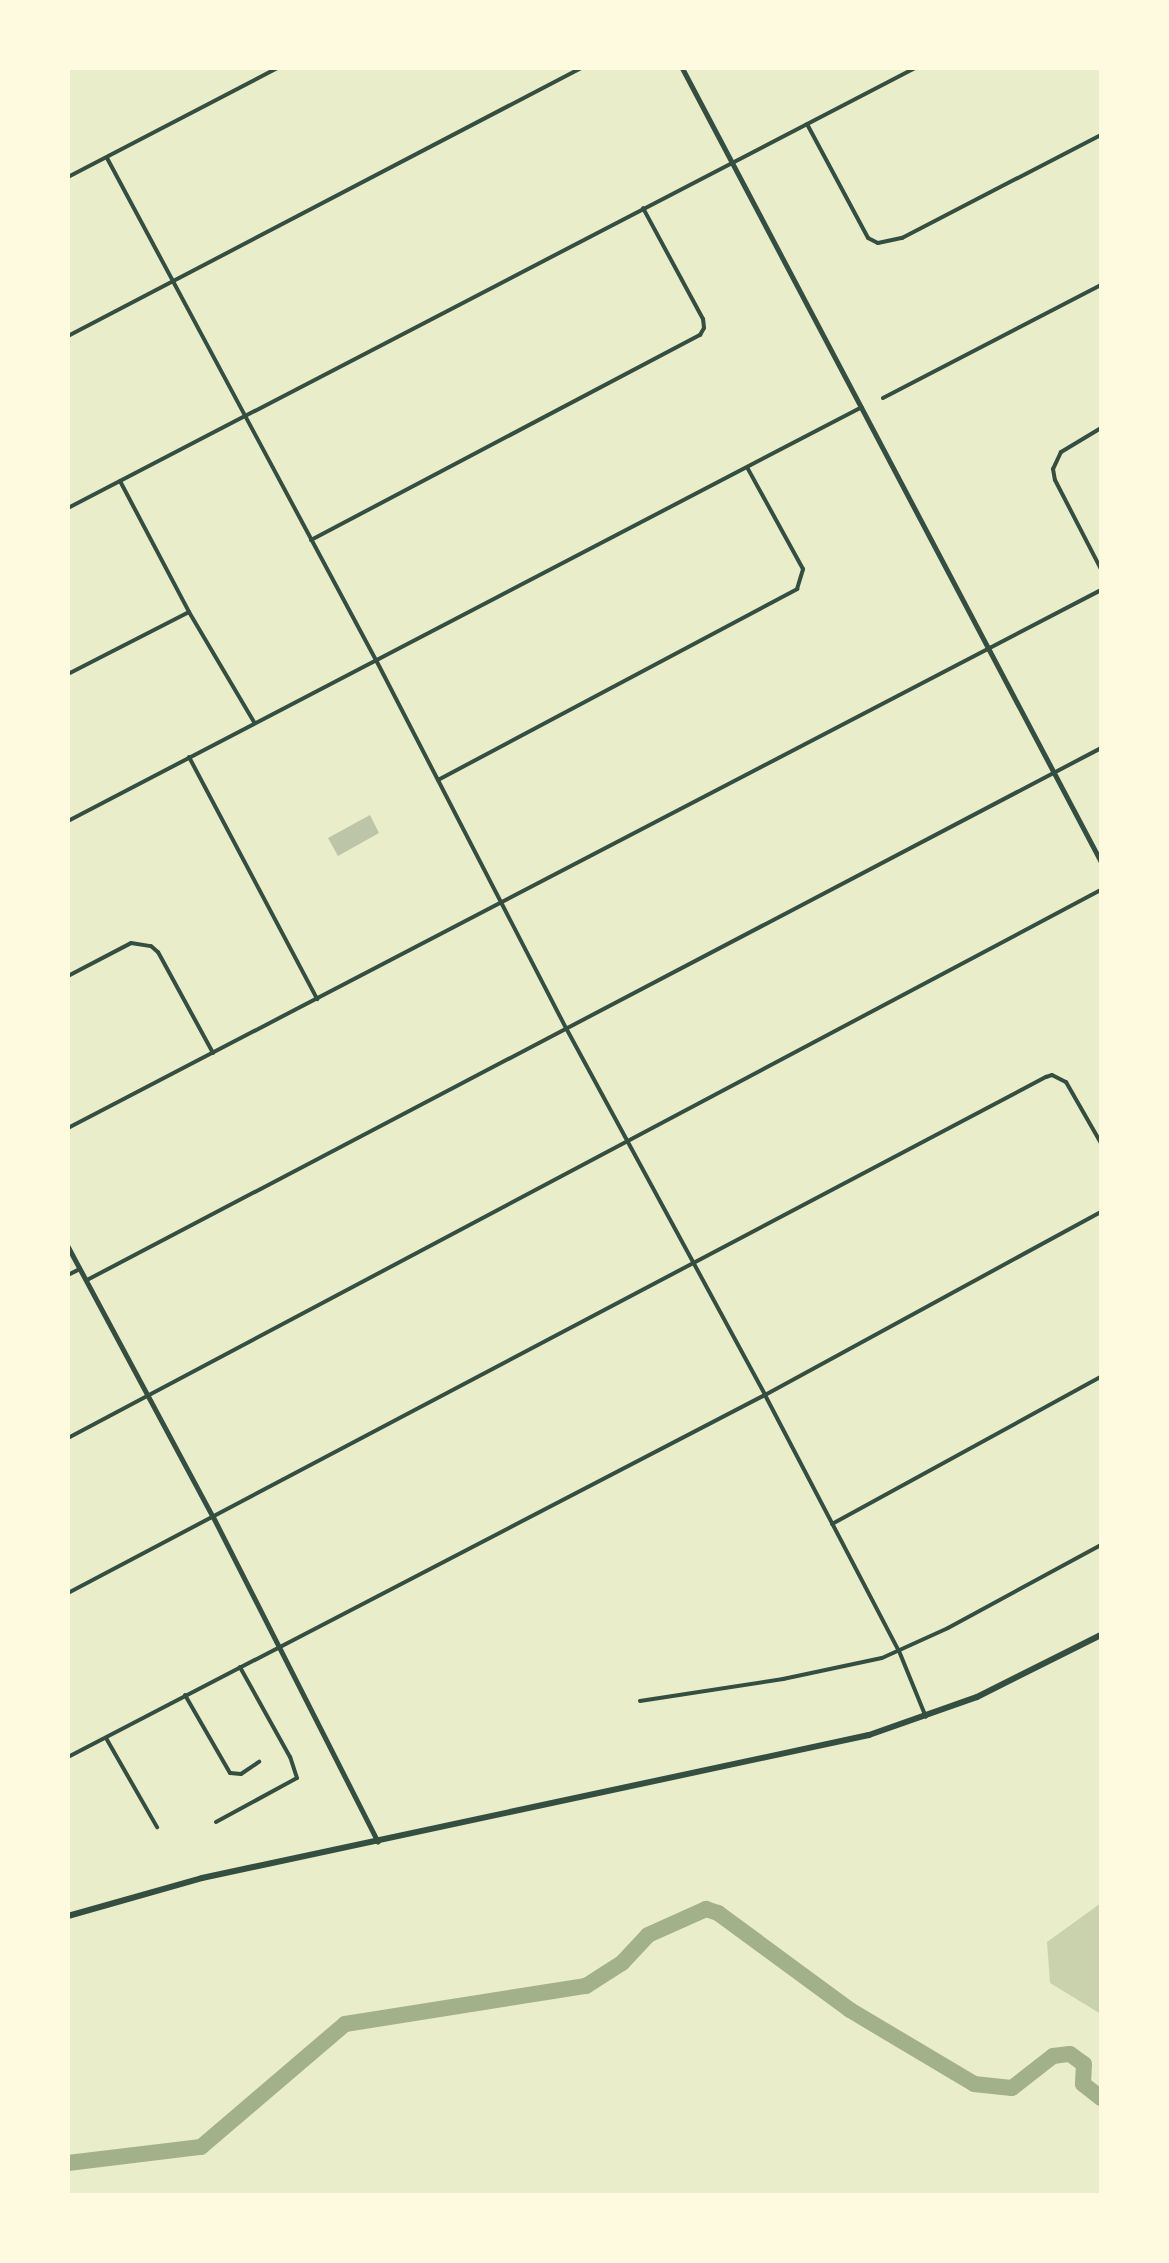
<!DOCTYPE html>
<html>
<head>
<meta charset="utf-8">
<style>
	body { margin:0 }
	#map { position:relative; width:1169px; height:2263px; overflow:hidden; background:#e9edc9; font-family:Roboto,sans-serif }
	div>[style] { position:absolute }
	.green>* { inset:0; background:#cad2ad }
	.river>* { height:16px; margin:-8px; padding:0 8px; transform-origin:8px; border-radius:8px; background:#a3b18a }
	.building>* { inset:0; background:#bcc5a7 }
	.minor>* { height:4px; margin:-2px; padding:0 2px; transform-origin:2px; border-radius:2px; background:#344e41 }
	.tertiary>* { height:5px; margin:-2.5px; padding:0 2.5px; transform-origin:2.5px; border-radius:2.5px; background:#344e41 }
	.secondary>* { height:6px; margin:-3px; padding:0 3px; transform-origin:3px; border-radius:3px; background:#344e41 }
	span { translate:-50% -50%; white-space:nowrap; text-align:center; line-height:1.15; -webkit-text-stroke:6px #fefae0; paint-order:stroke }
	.frame { position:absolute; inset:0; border:70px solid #fefae0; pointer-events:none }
</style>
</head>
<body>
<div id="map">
	<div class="green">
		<div style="clip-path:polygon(1101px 1903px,1101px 2014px,1050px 1983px,1047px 1942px)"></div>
	</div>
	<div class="river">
		<div style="left:68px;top:2163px;width:134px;rotate:-6.9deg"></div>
		<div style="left:201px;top:2147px;width:189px;rotate:-40.5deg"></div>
		<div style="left:345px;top:2024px;width:244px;rotate:-9deg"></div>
		<div style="left:586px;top:1986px;width:43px;rotate:-32.6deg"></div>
		<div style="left:622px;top:1963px;width:38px;rotate:-47deg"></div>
		<div style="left:648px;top:1935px;width:64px;rotate:-24.1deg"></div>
		<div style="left:706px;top:1909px;width:13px;rotate:18deg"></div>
		<div style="left:718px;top:1913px;width:164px;rotate:36.3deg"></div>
		<div style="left:850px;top:2010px;width:144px;rotate:30.8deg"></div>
		<div style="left:974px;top:2084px;width:38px;rotate:6deg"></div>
		<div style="left:1012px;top:2088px;width:52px;rotate:-38deg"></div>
		<div style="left:1053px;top:2056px;width:17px;rotate:-7deg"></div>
		<div style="left:1070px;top:2054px;width:17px;rotate:36deg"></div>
		<div style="left:1084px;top:2064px;width:20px;rotate:93deg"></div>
		<div style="left:1083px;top:2084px;width:23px;rotate:38deg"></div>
	</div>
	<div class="building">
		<div style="clip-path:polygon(370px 815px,379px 833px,338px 856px,328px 838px)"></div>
	</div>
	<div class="minor">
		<div style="left:807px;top:124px;width:129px;rotate:61.8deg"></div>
		<div style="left:868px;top:238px;width:11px;rotate:27deg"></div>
		<div style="left:878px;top:243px;width:25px;rotate:-12deg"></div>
		<div style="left:902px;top:238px;width:224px;rotate:-27.4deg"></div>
		<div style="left:107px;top:158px;width:570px;rotate:61.82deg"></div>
		<div style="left:376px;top:660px;width:414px;rotate:62.7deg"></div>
		<div style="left:566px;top:1028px;width:417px;rotate:61.5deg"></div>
		<div style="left:765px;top:1395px;width:289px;rotate:62.4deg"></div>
		<div style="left:899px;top:1651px;width:71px;rotate:67.8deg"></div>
		<div style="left:68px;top:177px;width:236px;rotate:-27.5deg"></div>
		<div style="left:68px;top:336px;width:579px;rotate:-27.58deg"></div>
		<div style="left:883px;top:398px;width:246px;rotate:-27.4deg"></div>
		<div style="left:1101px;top:428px;width:47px;rotate:149deg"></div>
		<div style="left:1061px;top:452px;width:19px;rotate:115deg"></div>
		<div style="left:1053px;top:469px;width:11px;rotate:80deg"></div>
		<div style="left:1055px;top:480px;width:100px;rotate:62.7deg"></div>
		<div style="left:120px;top:481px;width:148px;rotate:62.2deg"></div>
		<div style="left:189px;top:612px;width:128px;rotate:59.4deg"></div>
		<div style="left:68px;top:508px;width:954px;rotate:-27.45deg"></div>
		<div style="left:311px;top:540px;width:440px;rotate:-27.8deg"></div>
		<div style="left:700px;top:335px;width:8px;rotate:-60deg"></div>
		<div style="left:704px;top:328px;width:9px;rotate:-96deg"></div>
		<div style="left:703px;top:319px;width:126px;rotate:-118.4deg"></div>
		<div style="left:68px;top:674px;width:136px;rotate:-27.1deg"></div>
		<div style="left:189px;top:757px;width:274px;rotate:62.1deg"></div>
		<div style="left:438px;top:780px;width:407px;rotate:-28deg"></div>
		<div style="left:797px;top:589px;width:21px;rotate:-73deg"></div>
		<div style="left:803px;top:569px;width:116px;rotate:-118.8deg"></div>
		<div style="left:68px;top:821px;width:895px;rotate:-27.54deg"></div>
		<div style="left:68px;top:976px;width:71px;rotate:-27.6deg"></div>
		<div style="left:131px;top:943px;width:20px;rotate:9deg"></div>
		<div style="left:151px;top:946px;width:9px;rotate:41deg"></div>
		<div style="left:158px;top:952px;width:115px;rotate:61.4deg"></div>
		<div style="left:68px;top:1128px;width:1165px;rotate:-27.51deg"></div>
		<div style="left:68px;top:1275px;width:13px;rotate:-27deg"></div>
		<div style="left:87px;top:1280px;width:1145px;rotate:-27.68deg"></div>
		<div style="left:68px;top:1438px;width:1169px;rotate:-27.95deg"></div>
		<div style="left:832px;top:1524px;width:307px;rotate:-28.7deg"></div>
		<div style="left:68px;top:1593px;width:1106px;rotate:-27.82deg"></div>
		<div style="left:1046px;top:1077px;width:6px;rotate:-18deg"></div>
		<div style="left:1052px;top:1075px;width:16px;rotate:27deg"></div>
		<div style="left:1066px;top:1082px;width:70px;rotate:60.2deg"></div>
		<div style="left:185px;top:1695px;width:90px;rotate:60deg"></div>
		<div style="left:230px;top:1773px;width:11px;rotate:5deg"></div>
		<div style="left:241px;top:1774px;width:22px;rotate:-34deg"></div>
		<div style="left:640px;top:1701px;width:145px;rotate:-8.7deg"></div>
		<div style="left:783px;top:1679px;width:101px;rotate:-12deg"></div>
		<div style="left:882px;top:1658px;width:72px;rotate:-24.4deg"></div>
		<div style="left:948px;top:1628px;width:174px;rotate:-28.5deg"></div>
		<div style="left:106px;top:1738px;width:103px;rotate:60.2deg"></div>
		<div style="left:68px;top:1757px;width:785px;rotate:-27.45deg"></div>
		<div style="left:765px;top:1395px;width:383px;rotate:-28.6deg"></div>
		<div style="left:216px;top:1822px;width:92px;rotate:-28.5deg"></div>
		<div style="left:297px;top:1778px;width:22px;rotate:-108deg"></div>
		<div style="left:290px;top:1757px;width:103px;rotate:-119.1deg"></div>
	</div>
	<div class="tertiary">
		<div style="left:682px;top:68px;width:898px;rotate:62.18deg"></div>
		<div style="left:68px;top:1247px;width:306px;rotate:61.8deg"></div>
		<div style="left:213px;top:1517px;width:364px;rotate:63.1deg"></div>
	</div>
	<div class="secondary">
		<div style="left:68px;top:1916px;width:139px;rotate:-15.8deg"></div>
		<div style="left:202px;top:1878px;width:682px;rotate:-12.1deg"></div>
		<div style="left:869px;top:1735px;width:114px;rotate:-19.4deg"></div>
		<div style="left:977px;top:1697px;width:139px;rotate:-26.6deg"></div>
	</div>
	<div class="frame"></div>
</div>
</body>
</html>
